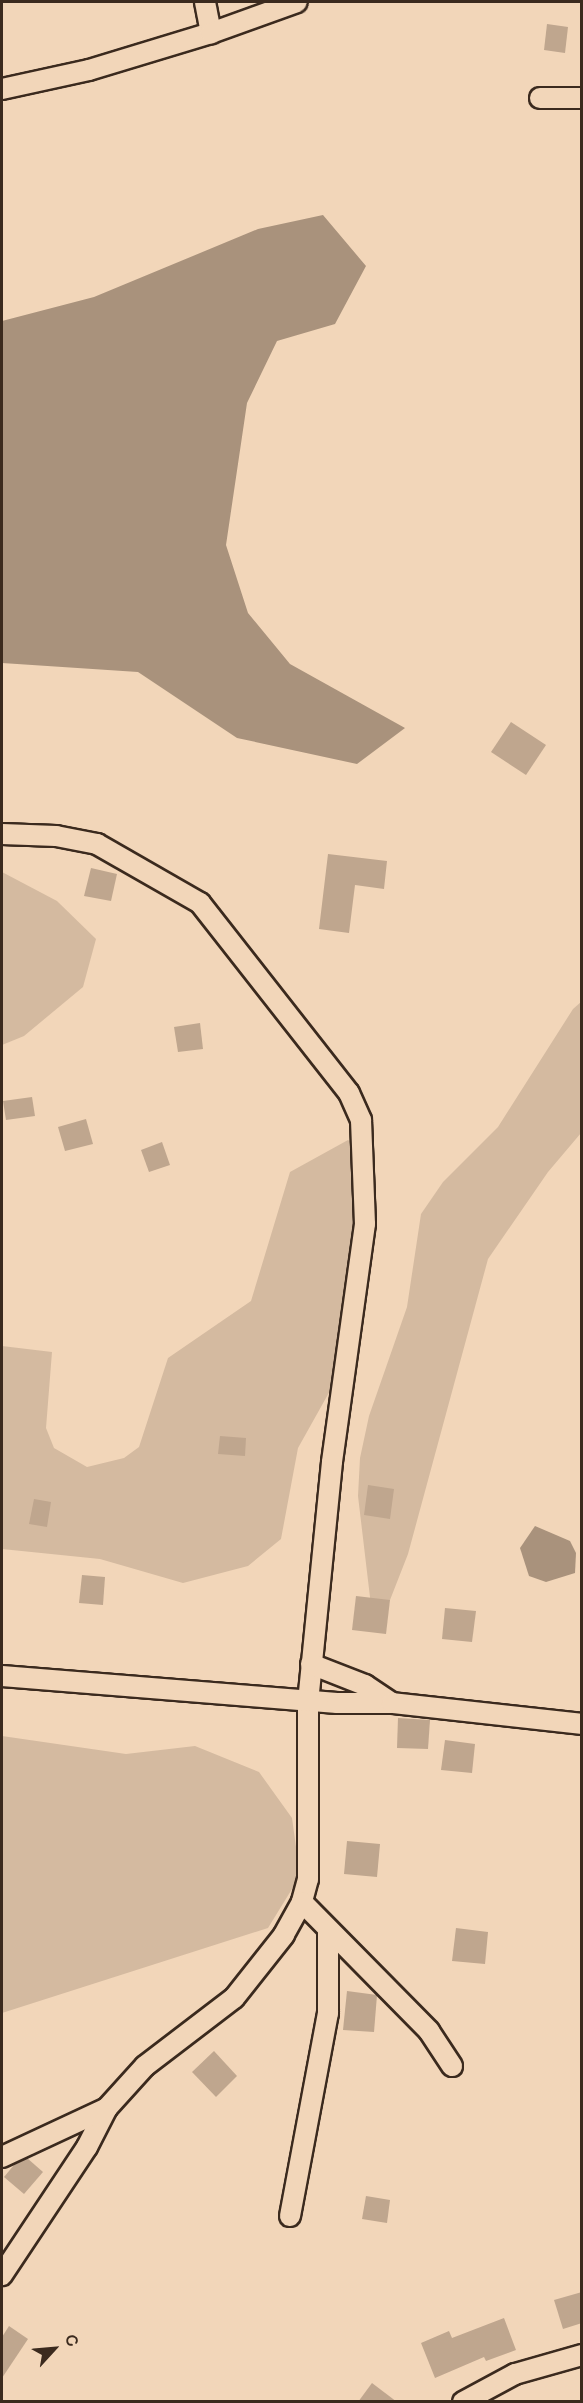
<!DOCTYPE html>
<html>
<head>
<meta charset="utf-8">
<style>
	body { margin:0 }
	#map { position:relative; width:583px; height:2403px; overflow:hidden; background:#f2d6b9; font-family:"Balsamiq Sans",sans-serif }
	div>[style] { position:absolute }
	.green>* { inset:0; background:#d4baa0 }
	.water>* { inset:0; background:#a9927c }
	.building>* { inset:0; background:#bfa68e }
	.roads { filter:drop-shadow(2px 0 #3b2a1e) drop-shadow(-2px 0 #3b2a1e) drop-shadow(0 2px #3b2a1e) drop-shadow(0 -2px #3b2a1e) }
	.minor>* { height:20px; margin:-10px; padding:0 10px; transform-origin:10px; border-radius:10px; background:#f2d6b9 }
	span { translate:-50% -50%; white-space:nowrap; text-align:center; line-height:1.15; -webkit-text-stroke:6px #f2d6b9; paint-order:stroke }
	.frame { position:absolute; inset:0; border:3px solid #3b2a1e; pointer-events:none }
	.north { position:absolute; left:24px; top:2319px; width:60px; height:60px; -webkit-text-stroke:4px #f2d6b9; paint-order:stroke; rotate:64deg; font-size:16px; font-weight:700; line-height:24px; text-align:center; color:#3b2a1e }
	.north::after { content:''; display:block; margin:auto; width:21px; height:27px; background:#3b2a1e; clip-path:polygon(50% 0,100% 100%,50% 72%,0 100%) }
</style>
</head>
<body>
<div id="map">
	<div class="green">
		<div style="clip-path:polygon(2px 872px,57px 901px,96px 939px,83px 987px,24px 1036px,2px 1045px)"></div>
		<div style="clip-path:polygon(581px 1002px,581px 1133px,548px 1172px,488px 1259px,408px 1554px,390px 1600px,372px 1614px,358px 1496px,360px 1458px,369px 1416px,407px 1307px,421px 1214px,443px 1182px,498px 1127px,573px 1009px)"></div>
		<div style="clip-path:polygon(348px 1140px,365px 1152px,350px 1355px,298px 1448px,281px 1539px,248px 1566px,183px 1583px,100px 1559px,2px 1549px,2px 1346px,52px 1352px,46px 1428px,54px 1448px,87px 1467px,124px 1458px,139px 1447px,168px 1358px,251px 1301px,290px 1172px)"></div>
		<div style="clip-path:polygon(2px 1736px,126px 1754px,195px 1746px,259px 1772px,292px 1818px,300px 1876px,268px 1928px,2px 2013px)"></div>
	</div>
	<div class="water">
		<div style="clip-path:polygon(323px 215px,366px 266px,335px 324px,277px 341px,247px 403px,226px 545px,248px 613px,290px 664px,405px 728px,357px 764px,237px 738px,138px 672px,2px 663px,2px 321px,94px 297px,258px 229px)"></div>
		<div style="clip-path:polygon(535px 1526px,570px 1541px,576px 1553px,575px 1573px,546px 1582px,529px 1576px,520px 1548px)"></div>
	</div>
	<div class="building">
		<div style="clip-path:polygon(547px 24px,568px 27px,565px 53px,544px 50px)"></div>
		<div style="clip-path:polygon(511px 722px,546px 745px,526px 775px,491px 752px)"></div>
		<div style="clip-path:polygon(328px 854px,387px 861px,384px 889px,355px 885px,349px 933px,319px 929px)"></div>
		<div style="clip-path:polygon(91px 868px,117px 874px,111px 901px,84px 896px)"></div>
		<div style="clip-path:polygon(200px 1023px,203px 1049px,178px 1052px,174px 1027px)"></div>
		<div style="clip-path:polygon(32px 1097px,35px 1116px,6px 1120px,3px 1101px)"></div>
		<div style="clip-path:polygon(86px 1119px,93px 1144px,65px 1151px,58px 1127px)"></div>
		<div style="clip-path:polygon(162px 1142px,170px 1165px,149px 1172px,141px 1150px)"></div>
		<div style="clip-path:polygon(220px 1436px,246px 1438px,245px 1456px,218px 1454px)"></div>
		<div style="clip-path:polygon(368px 1485px,394px 1489px,390px 1519px,364px 1515px)"></div>
		<div style="clip-path:polygon(34px 1499px,51px 1502px,47px 1527px,29px 1524px)"></div>
		<div style="clip-path:polygon(82px 1575px,105px 1577px,103px 1605px,79px 1603px)"></div>
		<div style="clip-path:polygon(356px 1596px,390px 1600px,386px 1634px,352px 1630px)"></div>
		<div style="clip-path:polygon(445px 1608px,476px 1611px,472px 1642px,442px 1639px)"></div>
		<div style="clip-path:polygon(398px 1718px,430px 1720px,428px 1749px,397px 1748px)"></div>
		<div style="clip-path:polygon(445px 1740px,475px 1744px,472px 1773px,441px 1770px)"></div>
		<div style="clip-path:polygon(347px 1841px,380px 1844px,377px 1877px,344px 1874px)"></div>
		<div style="clip-path:polygon(456px 1928px,488px 1932px,485px 1964px,452px 1961px)"></div>
		<div style="clip-path:polygon(347px 1991px,377px 1995px,374px 2032px,343px 2030px)"></div>
		<div style="clip-path:polygon(214px 2051px,237px 2076px,216px 2097px,192px 2072px)"></div>
		<div style="clip-path:polygon(27px 2158px,43px 2172px,24px 2194px,4px 2177px,14px 2165px)"></div>
		<div style="clip-path:polygon(366px 2196px,390px 2200px,387px 2223px,362px 2219px)"></div>
		<div style="clip-path:polygon(582px 2292px,582px 2323px,563px 2329px,554px 2300px)"></div>
		<div style="clip-path:polygon(504px 2318px,516px 2350px,486px 2361px,484px 2357px,435px 2378px,421px 2343px,449px 2331px,452px 2338px)"></div>
		<div style="clip-path:polygon(9px 2326px,28px 2339px,2px 2378px,2px 2337px)"></div>
		<div style="clip-path:polygon(372px 2383px,397px 2402px,358px 2402px)"></div>
	</div>
	<div class="roads">
		<div class="minor">
			<div style="left:205px;top:2px;width:32px;rotate:79deg"></div>
			<div style="left:2px;top:89px;width:89px;rotate:-12.3deg"></div>
			<div style="left:89px;top:70px;width:127px;rotate:-16.9deg"></div>
			<div style="left:211px;top:33px;width:91px;rotate:-19.8deg"></div>
			<div style="left:540px;top:98px;width:42px"></div>
			<div style="left:2px;top:834px;width:54px;rotate:2.1deg"></div>
			<div style="left:56px;top:836px;width:42px;rotate:11deg"></div>
			<div style="left:97px;top:844px;width:119px;rotate:29.8deg"></div>
			<div style="left:200px;top:903px;width:241px;rotate:51.9deg"></div>
			<div style="left:349px;top:1093px;width:30px;rotate:66deg"></div>
			<div style="left:361px;top:1120px;width:104px;rotate:87.8deg"></div>
			<div style="left:365px;top:1224px;width:240px;rotate:97.9deg"></div>
			<div style="left:332px;top:1462px;width:240px;rotate:95.7deg"></div>
			<div style="left:308px;top:1701px;width:178px;rotate:90deg"></div>
			<div style="left:308px;top:1879px;width:24px;rotate:105deg"></div>
			<div style="left:302px;top:1902px;width:38px;rotate:119deg"></div>
			<div style="left:284px;top:1935px;width:80px;rotate:128.4deg"></div>
			<div style="left:234px;top:1998px;width:112px;rotate:142.6deg"></div>
			<div style="left:145px;top:2066px;width:57px;rotate:132.1deg"></div>
			<div style="left:107px;top:2108px;width:44px;rotate:117.1deg"></div>
			<div style="left:87px;top:2147px;width:154px;rotate:123.6deg"></div>
			<div style="left:311px;top:1664px;width:58px;rotate:21.3deg"></div>
			<div style="left:365px;top:1685px;width:32px;rotate:34deg"></div>
			<div style="left:2px;top:1676px;width:336px;rotate:4.6deg"></div>
			<div style="left:337px;top:1703px;width:55px"></div>
			<div style="left:392px;top:1703px;width:191px;rotate:6.3deg"></div>
			<div style="left:302px;top:1902px;width:181px;rotate:45.4deg"></div>
			<div style="left:429px;top:2031px;width:42px;rotate:56.7deg"></div>
			<div style="left:2px;top:2157px;width:116px;rotate:-25deg"></div>
			<div style="left:290px;top:2216px;width:207px;rotate:-79.4deg"></div>
			<div style="left:328px;top:2013px;width:83px;rotate:-90deg"></div>
			<div style="left:463px;top:2402px;width:59px;rotate:-28.3deg"></div>
			<div style="left:515px;top:2374px;width:70px;rotate:-15.8deg"></div>
		</div>
	</div>
	<div class="frame"></div>
	<div class="north">С</div>
</div>
</body>
</html>
